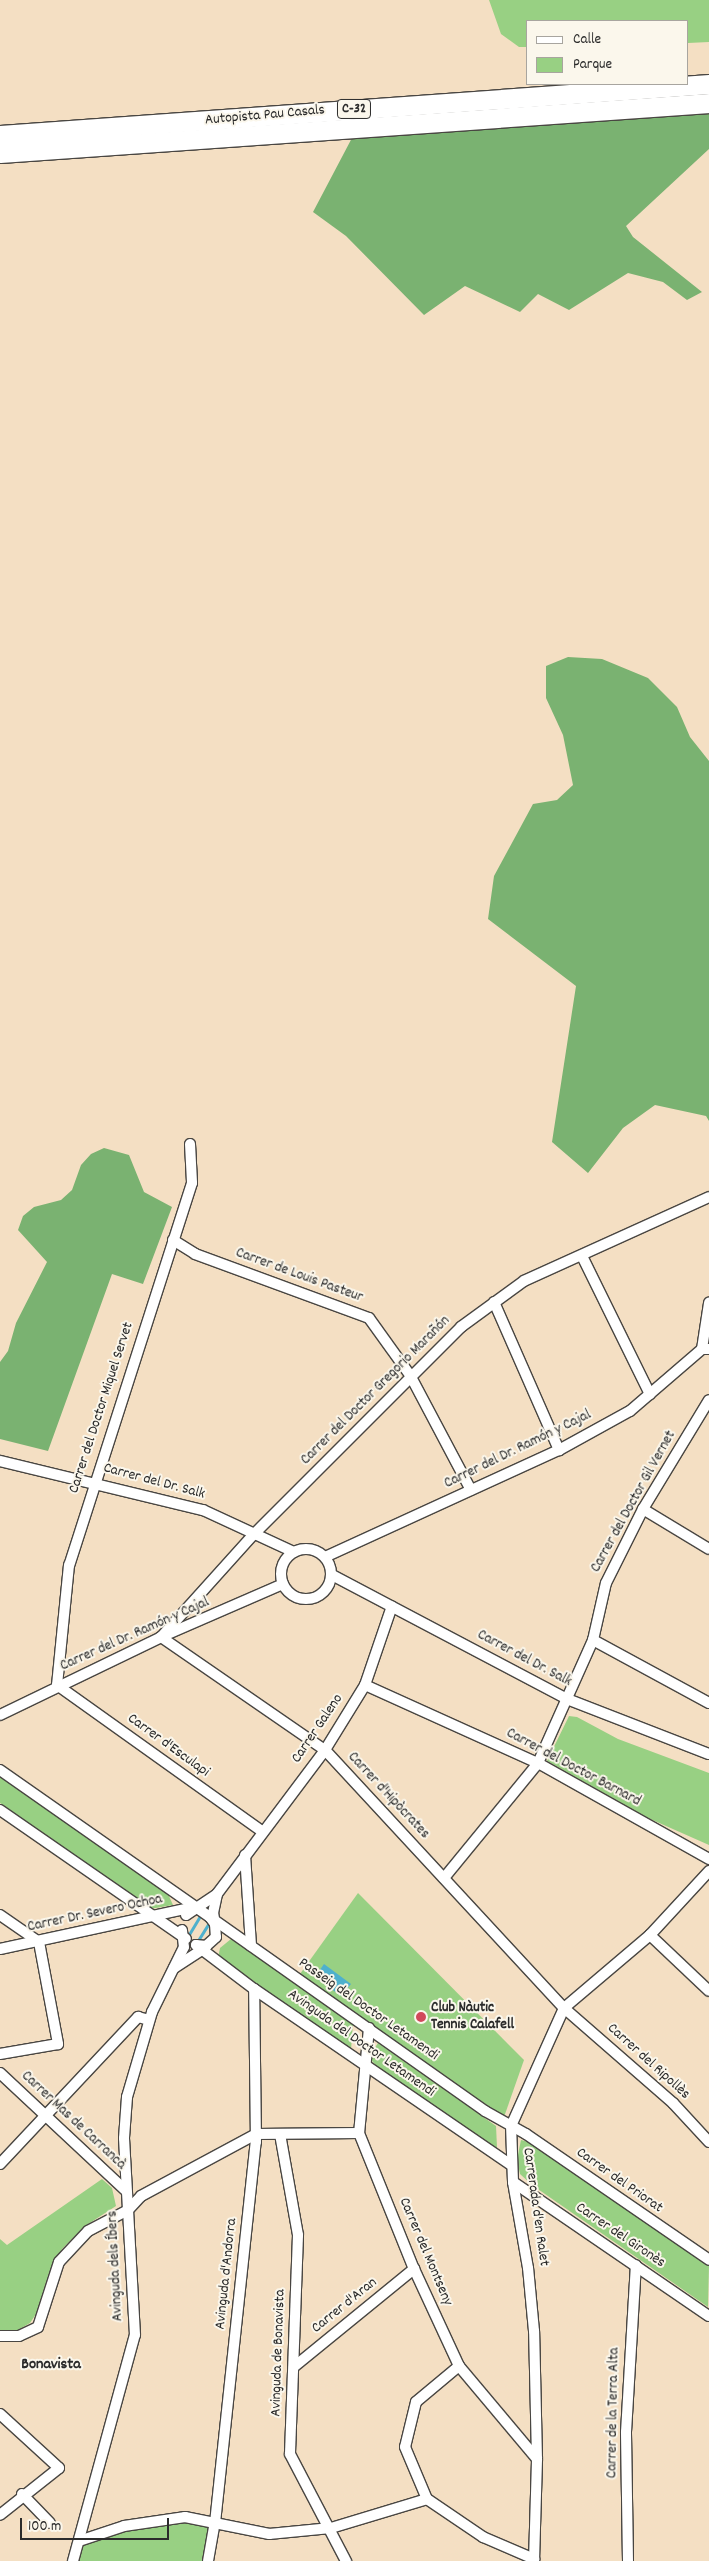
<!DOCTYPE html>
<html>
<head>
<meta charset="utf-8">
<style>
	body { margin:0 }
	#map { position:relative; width:709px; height:2561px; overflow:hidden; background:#f4dfc3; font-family:Dekko,sans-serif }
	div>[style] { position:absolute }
	.green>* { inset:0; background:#98d083 }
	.forest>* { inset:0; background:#7ab271 }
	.water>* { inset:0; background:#4eb0cd }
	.stream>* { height:3px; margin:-1.5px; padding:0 1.5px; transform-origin:1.5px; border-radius:1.5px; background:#4eb0cd }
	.roads { filter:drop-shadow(1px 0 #494642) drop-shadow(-1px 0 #494642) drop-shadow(0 1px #494642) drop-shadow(0 -1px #494642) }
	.street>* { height:10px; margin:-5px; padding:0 5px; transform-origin:5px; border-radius:5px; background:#fff }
	.street>.ring { margin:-5px; padding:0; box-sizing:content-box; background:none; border:10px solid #fff; border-radius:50% }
	.highway>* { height:19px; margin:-9.5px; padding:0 9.5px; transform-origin:9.5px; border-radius:9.5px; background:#fff }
	.dots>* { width:14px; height:14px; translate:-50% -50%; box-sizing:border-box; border:2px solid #fbf7ec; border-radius:50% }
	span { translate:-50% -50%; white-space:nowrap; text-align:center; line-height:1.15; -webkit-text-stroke:4px #fbf7ec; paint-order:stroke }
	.shield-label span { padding:1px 4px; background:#fbf7ec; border:1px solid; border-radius:4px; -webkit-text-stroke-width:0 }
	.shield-label { font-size:14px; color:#2b2b2b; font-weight:700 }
	.street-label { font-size:15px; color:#2b2b2b }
	.poi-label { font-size:15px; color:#2b2b2b; font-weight:700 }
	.left { translate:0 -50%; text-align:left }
	.neighbourhood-label { font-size:16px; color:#2b2b2b; font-weight:700 }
	.legend { position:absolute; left:526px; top:20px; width:162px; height:65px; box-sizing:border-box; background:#fbf7ec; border:1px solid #a8a59f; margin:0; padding:6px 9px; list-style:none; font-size:15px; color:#2b2b2b }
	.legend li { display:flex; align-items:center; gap:10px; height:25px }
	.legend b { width:25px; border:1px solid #a8a59f }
	.scale { position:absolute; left:20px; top:2518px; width:149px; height:22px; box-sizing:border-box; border:2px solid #2b2b2b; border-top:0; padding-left:6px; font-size:15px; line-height:18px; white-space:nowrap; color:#2b2b2b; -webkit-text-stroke:4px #fbf7ec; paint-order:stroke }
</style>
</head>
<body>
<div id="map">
	<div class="green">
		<div style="clip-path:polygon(489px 0,709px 0,709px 42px,688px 43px,688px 21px,528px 21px,528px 47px,519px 47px,501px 34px)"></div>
		<div style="clip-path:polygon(569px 1716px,577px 1717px,618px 1739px,709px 1773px,709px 1845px,648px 1818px,547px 1761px)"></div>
		<div style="clip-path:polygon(0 1775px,168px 1894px,173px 1905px,150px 1909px,0 1803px)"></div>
		<div style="clip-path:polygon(358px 1893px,524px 2060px,504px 2117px,300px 1974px)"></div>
		<div style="clip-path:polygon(231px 1939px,353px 2023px,351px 2050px,218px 1958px,220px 1948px)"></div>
		<div style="clip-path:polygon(378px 2043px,496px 2126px,497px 2147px,495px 2149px,376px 2066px,369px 2057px)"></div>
		<div style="clip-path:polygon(521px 2140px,529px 2142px,709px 2266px,708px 2307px,532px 2185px,520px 2174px,517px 2159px)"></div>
		<div style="clip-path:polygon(102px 2179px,112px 2188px,116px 2206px,85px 2226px,62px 2249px,49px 2273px,36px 2314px,30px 2323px,18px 2330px,0 2330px,0 2239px,7px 2245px)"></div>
		<div style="clip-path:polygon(210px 2522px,202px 2561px,74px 2561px,87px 2539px,139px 2523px)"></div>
	</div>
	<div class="forest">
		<div style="clip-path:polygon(709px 112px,709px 149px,626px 226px,633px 237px,702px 292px,687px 300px,663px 282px,628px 273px,569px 310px,538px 294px,520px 312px,465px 286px,424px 315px,346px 236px,313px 212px,353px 136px)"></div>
		<div style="clip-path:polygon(568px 657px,602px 659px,648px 678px,677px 707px,690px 737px,709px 761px,709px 1121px,706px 1116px,655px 1105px,623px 1128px,588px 1173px,552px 1142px,576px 986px,488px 919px,494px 876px,533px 804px,557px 800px,573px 785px,563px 735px,546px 698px,546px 666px)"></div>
		<div style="clip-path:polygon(104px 1148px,129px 1155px,144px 1192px,172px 1207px,143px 1284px,112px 1274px,48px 1451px,0 1439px,0 1362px,8px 1351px,16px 1323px,47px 1262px,18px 1230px,23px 1216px,34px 1207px,61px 1200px,72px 1190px,81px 1165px,91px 1154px)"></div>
	</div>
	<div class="water">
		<div style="clip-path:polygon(324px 1964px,351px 1984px,341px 1996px,315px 1977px)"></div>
	</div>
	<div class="stream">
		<div style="left:188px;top:1936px;width:23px;rotate:-59deg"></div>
		<div style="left:197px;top:1942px;width:22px;rotate:-58deg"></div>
	</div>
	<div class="roads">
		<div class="street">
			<div style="left:190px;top:1144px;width:39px;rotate:87deg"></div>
			<div style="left:192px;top:1183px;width:401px;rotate:107.8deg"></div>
			<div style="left:69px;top:1565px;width:121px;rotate:95.7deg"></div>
			<div style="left:57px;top:1685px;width:252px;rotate:35.5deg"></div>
			<div style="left:709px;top:1197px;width:203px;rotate:155.6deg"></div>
			<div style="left:524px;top:1281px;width:78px;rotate:143.9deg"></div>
			<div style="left:461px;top:1327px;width:294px;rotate:135deg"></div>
			<div style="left:253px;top:1535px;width:137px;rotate:132deg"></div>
			<div style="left:161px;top:1637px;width:199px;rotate:34.6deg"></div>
			<div style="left:325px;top:1750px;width:352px;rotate:47.2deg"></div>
			<div style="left:564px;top:2008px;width:145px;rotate:41.1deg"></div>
			<div style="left:673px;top:2103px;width:53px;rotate:47.3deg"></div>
			<div style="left:173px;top:1240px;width:26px;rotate:32deg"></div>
			<div style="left:195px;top:1254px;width:185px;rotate:20.2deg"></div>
			<div style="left:369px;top:1318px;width:70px;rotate:54.3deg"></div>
			<div style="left:410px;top:1375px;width:130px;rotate:62.1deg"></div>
			<div style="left:582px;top:1256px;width:154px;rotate:63.8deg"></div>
			<div style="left:494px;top:1302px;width:162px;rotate:66.3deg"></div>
			<div style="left:702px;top:1349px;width:47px;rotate:-81.3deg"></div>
			<div style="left:0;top:1461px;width:209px;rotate:13.6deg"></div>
			<div style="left:203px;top:1510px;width:100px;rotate:24.8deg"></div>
			<div style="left:643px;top:1509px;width:77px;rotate:31.2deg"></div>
			<div class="ring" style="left:281px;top:1549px;width:40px;height:40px"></div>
			<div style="left:325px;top:1557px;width:257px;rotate:-24.6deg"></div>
			<div style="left:559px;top:1450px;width:81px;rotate:-28.8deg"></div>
			<div style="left:630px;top:1411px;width:95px;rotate:-40.7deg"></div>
			<div style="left:702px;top:1349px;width:7px"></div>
			<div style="left:332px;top:1575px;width:266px;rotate:27.8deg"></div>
			<div style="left:567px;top:1699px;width:152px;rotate:21.2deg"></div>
			<div style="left:593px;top:1640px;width:132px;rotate:28.5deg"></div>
			<div style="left:365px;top:1685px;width:190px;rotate:24.3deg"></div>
			<div style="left:538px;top:1763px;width:196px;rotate:29.3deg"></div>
			<div style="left:0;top:1715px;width:179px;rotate:-25.8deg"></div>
			<div style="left:161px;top:1637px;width:133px;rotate:-23.5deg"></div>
			<div style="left:0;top:1770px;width:256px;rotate:35deg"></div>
			<div style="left:210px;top:1917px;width:9px;rotate:54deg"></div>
			<div style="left:215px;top:1924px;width:13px;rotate:86deg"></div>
			<div style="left:216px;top:1937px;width:13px;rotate:138deg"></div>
			<div style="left:206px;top:1946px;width:10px;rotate:-174deg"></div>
			<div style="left:0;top:1810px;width:226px;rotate:34.7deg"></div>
			<div style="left:245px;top:1855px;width:91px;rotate:86.2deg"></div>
			<div style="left:444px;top:1878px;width:149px;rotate:-50.7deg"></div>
			<div style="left:538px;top:1763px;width:135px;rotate:-65.9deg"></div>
			<div style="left:593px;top:1640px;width:58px;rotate:-77.2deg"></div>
			<div style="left:606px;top:1583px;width:83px;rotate:-63.4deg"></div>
			<div style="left:643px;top:1509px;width:127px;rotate:-58.8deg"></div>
			<div style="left:0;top:1915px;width:47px;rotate:34.7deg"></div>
			<div style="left:39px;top:1942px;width:104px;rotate:79.4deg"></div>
			<div style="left:58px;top:2044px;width:59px;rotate:170.2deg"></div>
			<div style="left:186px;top:1915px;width:37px;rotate:-34deg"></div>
			<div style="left:217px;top:1894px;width:180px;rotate:-53.1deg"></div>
			<div style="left:325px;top:1750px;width:76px;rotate:-58.4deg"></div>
			<div style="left:365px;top:1685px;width:83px;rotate:-71.1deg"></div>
			<div style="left:210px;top:1917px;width:337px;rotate:35.2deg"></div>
			<div style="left:485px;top:2111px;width:47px;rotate:29.3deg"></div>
			<div style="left:526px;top:2134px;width:222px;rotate:34.5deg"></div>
			<div style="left:215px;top:1924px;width:11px;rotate:-100deg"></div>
			<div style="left:213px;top:1913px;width:19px;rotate:-78deg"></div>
			<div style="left:650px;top:1935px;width:81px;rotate:43.5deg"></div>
			<div style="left:196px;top:1945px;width:73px;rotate:37.2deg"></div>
			<div style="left:254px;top:1989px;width:311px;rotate:34.4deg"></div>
			<div style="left:0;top:1949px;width:198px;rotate:-12.2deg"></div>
			<div style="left:174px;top:1968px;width:38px;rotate:-33deg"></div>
			<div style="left:369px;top:2028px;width:105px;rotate:95.4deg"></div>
			<div style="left:359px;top:2133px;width:147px;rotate:68deg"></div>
			<div style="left:414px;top:2269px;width:107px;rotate:65.1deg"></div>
			<div style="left:459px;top:2366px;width:121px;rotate:50deg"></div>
			<div style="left:0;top:2073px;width:173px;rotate:43.1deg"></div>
			<div style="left:280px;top:2134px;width:103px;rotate:79.9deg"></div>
			<div style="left:298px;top:2235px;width:219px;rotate:92.1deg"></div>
			<div style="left:290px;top:2454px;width:121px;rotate:62.4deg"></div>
			<div style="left:0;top:2164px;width:202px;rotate:-46.8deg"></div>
			<div style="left:138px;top:2017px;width:11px;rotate:15deg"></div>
			<div style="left:513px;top:2182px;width:237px;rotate:34.4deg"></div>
			<div style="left:0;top:2336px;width:19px"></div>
			<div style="left:19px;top:2336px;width:21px;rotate:-25deg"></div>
			<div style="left:38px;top:2327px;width:68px;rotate:-72.1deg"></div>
			<div style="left:59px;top:2262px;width:42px;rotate:-46.9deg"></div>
			<div style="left:88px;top:2231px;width:45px;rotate:-27.7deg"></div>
			<div style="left:128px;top:2210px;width:19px;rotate:-47deg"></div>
			<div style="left:141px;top:2196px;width:131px;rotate:-28.3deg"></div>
			<div style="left:256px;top:2134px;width:103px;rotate:-0.6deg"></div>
			<div style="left:295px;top:2366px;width:154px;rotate:-39.2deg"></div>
			<div style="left:459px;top:2366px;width:56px;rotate:140.1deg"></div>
			<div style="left:416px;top:2402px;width:46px;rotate:103.7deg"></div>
			<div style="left:405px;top:2447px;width:56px;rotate:67.1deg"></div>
			<div style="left:427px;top:2499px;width:68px;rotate:34.2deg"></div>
			<div style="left:483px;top:2537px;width:56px;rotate:23.3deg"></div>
			<div style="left:0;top:2414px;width:80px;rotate:42.5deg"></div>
			<div style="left:59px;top:2468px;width:75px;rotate:141.5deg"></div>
			<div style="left:22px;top:2494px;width:40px;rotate:46deg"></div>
			<div style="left:79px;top:2541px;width:47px;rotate:-18.4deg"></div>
			<div style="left:124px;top:2526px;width:62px;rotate:-8.4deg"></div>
			<div style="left:185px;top:2517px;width:86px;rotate:11.4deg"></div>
			<div style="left:269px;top:2534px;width:62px;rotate:-5.5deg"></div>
			<div style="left:331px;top:2528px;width:100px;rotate:-16.8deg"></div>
			<div style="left:73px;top:2561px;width:234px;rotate:-74.7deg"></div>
			<div style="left:135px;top:2335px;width:197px;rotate:-93.2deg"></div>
			<div style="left:124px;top:2138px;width:41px;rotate:-85.8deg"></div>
			<div style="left:127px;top:2097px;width:89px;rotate:-73.6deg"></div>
			<div style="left:152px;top:2012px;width:72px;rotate:-63.8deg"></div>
			<div style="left:184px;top:1947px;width:17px;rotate:-97deg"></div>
			<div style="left:208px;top:2561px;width:39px;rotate:-80deg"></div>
			<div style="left:215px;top:2523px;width:383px;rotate:-83.9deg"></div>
			<div style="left:256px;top:2142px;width:153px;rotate:-90.7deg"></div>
			<div style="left:534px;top:2561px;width:102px;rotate:-88.3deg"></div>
			<div style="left:537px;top:2459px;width:128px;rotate:-91.3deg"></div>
			<div style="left:534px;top:2331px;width:63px;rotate:-95.4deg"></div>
			<div style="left:528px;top:2268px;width:87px;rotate:-99.9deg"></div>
			<div style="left:513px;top:2182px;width:56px;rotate:-92deg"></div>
			<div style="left:511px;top:2126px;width:129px;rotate:-65.8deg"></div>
			<div style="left:564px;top:2008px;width:113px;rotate:-40.3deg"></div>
			<div style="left:650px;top:1935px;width:87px;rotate:-47.3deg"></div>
			<div style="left:628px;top:2561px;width:129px;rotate:-90.9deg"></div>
			<div style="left:626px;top:2432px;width:167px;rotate:-86.6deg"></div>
		</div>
		<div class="highway">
			<div style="left:0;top:135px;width:711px;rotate:-4.11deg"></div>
			<div style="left:0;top:153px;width:711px;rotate:-4.03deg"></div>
		</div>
	</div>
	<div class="dots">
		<div style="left:421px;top:2017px;background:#d1495b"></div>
	</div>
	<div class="shield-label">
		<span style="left:354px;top:109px">C-32</span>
	</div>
	<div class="street-label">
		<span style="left:265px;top:116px;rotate:-5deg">Autopista Pau Casals</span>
		<span style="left:299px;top:1276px;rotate:20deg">Carrer de Louis Pasteur</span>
		<span style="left:376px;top:1391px;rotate:-45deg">Carrer del Doctor Gregorio Marañón</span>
		<span style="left:102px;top:1408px;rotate:-72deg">Carrer del Doctor Miquel Servet</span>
		<span style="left:518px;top:1450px;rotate:-26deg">Carrer del Dr. Ramón y Cajal</span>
		<span style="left:154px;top:1482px;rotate:15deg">Carrer del Dr. Salk</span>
		<span style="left:634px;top:1502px;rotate:-61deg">Carrer del Doctor Gil Vernet</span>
		<span style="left:135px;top:1635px;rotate:-24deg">Carrer del Dr. Ramón y Cajal</span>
		<span style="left:524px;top:1659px;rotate:28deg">Carrer del Dr. Salk</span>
		<span style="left:318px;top:1729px;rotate:-56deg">Carrer Galeno</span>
		<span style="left:168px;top:1746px;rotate:36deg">Carrer d'Esculapi</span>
		<span style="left:573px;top:1768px;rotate:28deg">Carrer del Doctor Barnard</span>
		<span style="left:388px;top:1796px;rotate:47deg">Carrer d'Hipòcrates</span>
		<span style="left:95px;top:1914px;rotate:-12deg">Carrer Dr. Severo Ochoa</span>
		<span style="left:368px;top:2010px;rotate:35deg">Passeig del Doctor Letamendi</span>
		<span style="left:361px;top:2044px;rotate:35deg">Avinguda del Doctor Letamendi</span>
		<span style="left:648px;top:2062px;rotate:42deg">Carrer del Ripollès</span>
		<span style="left:73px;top:2121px;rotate:43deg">Carrer Mas de Carrancà</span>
		<span style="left:619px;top:2181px;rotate:35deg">Carrer del Priorat</span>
		<span style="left:535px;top:2207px;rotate:82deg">Carrerada d'en Ralet</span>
		<span style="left:620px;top:2236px;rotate:34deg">Carrer del Gironès</span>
		<span style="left:425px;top:2252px;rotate:67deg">Carrer del Montseny</span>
		<span style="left:116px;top:2266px;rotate:-93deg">Avinguda dels Íbers</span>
		<span style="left:227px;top:2274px;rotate:-84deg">Avinguda d'Andorra</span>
		<span style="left:345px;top:2306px;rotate:-39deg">Carrer d'Aran</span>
		<span style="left:279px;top:2353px;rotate:-88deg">Avinguda de Bonavista</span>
		<span style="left:614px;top:2413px;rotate:-89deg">Carrer de la Terra Alta</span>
	</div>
	<div class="poi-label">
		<span class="left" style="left:431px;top:2017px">Club Nàutic<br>Tennis Calafell</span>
	</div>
	<div class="neighbourhood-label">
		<span style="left:51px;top:2365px">Bonavista</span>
	</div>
	<ul class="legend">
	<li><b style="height:6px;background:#fff"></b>Calle</li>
	<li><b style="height:14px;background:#98d083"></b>Parque</li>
	</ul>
	<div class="scale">100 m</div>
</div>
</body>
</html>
